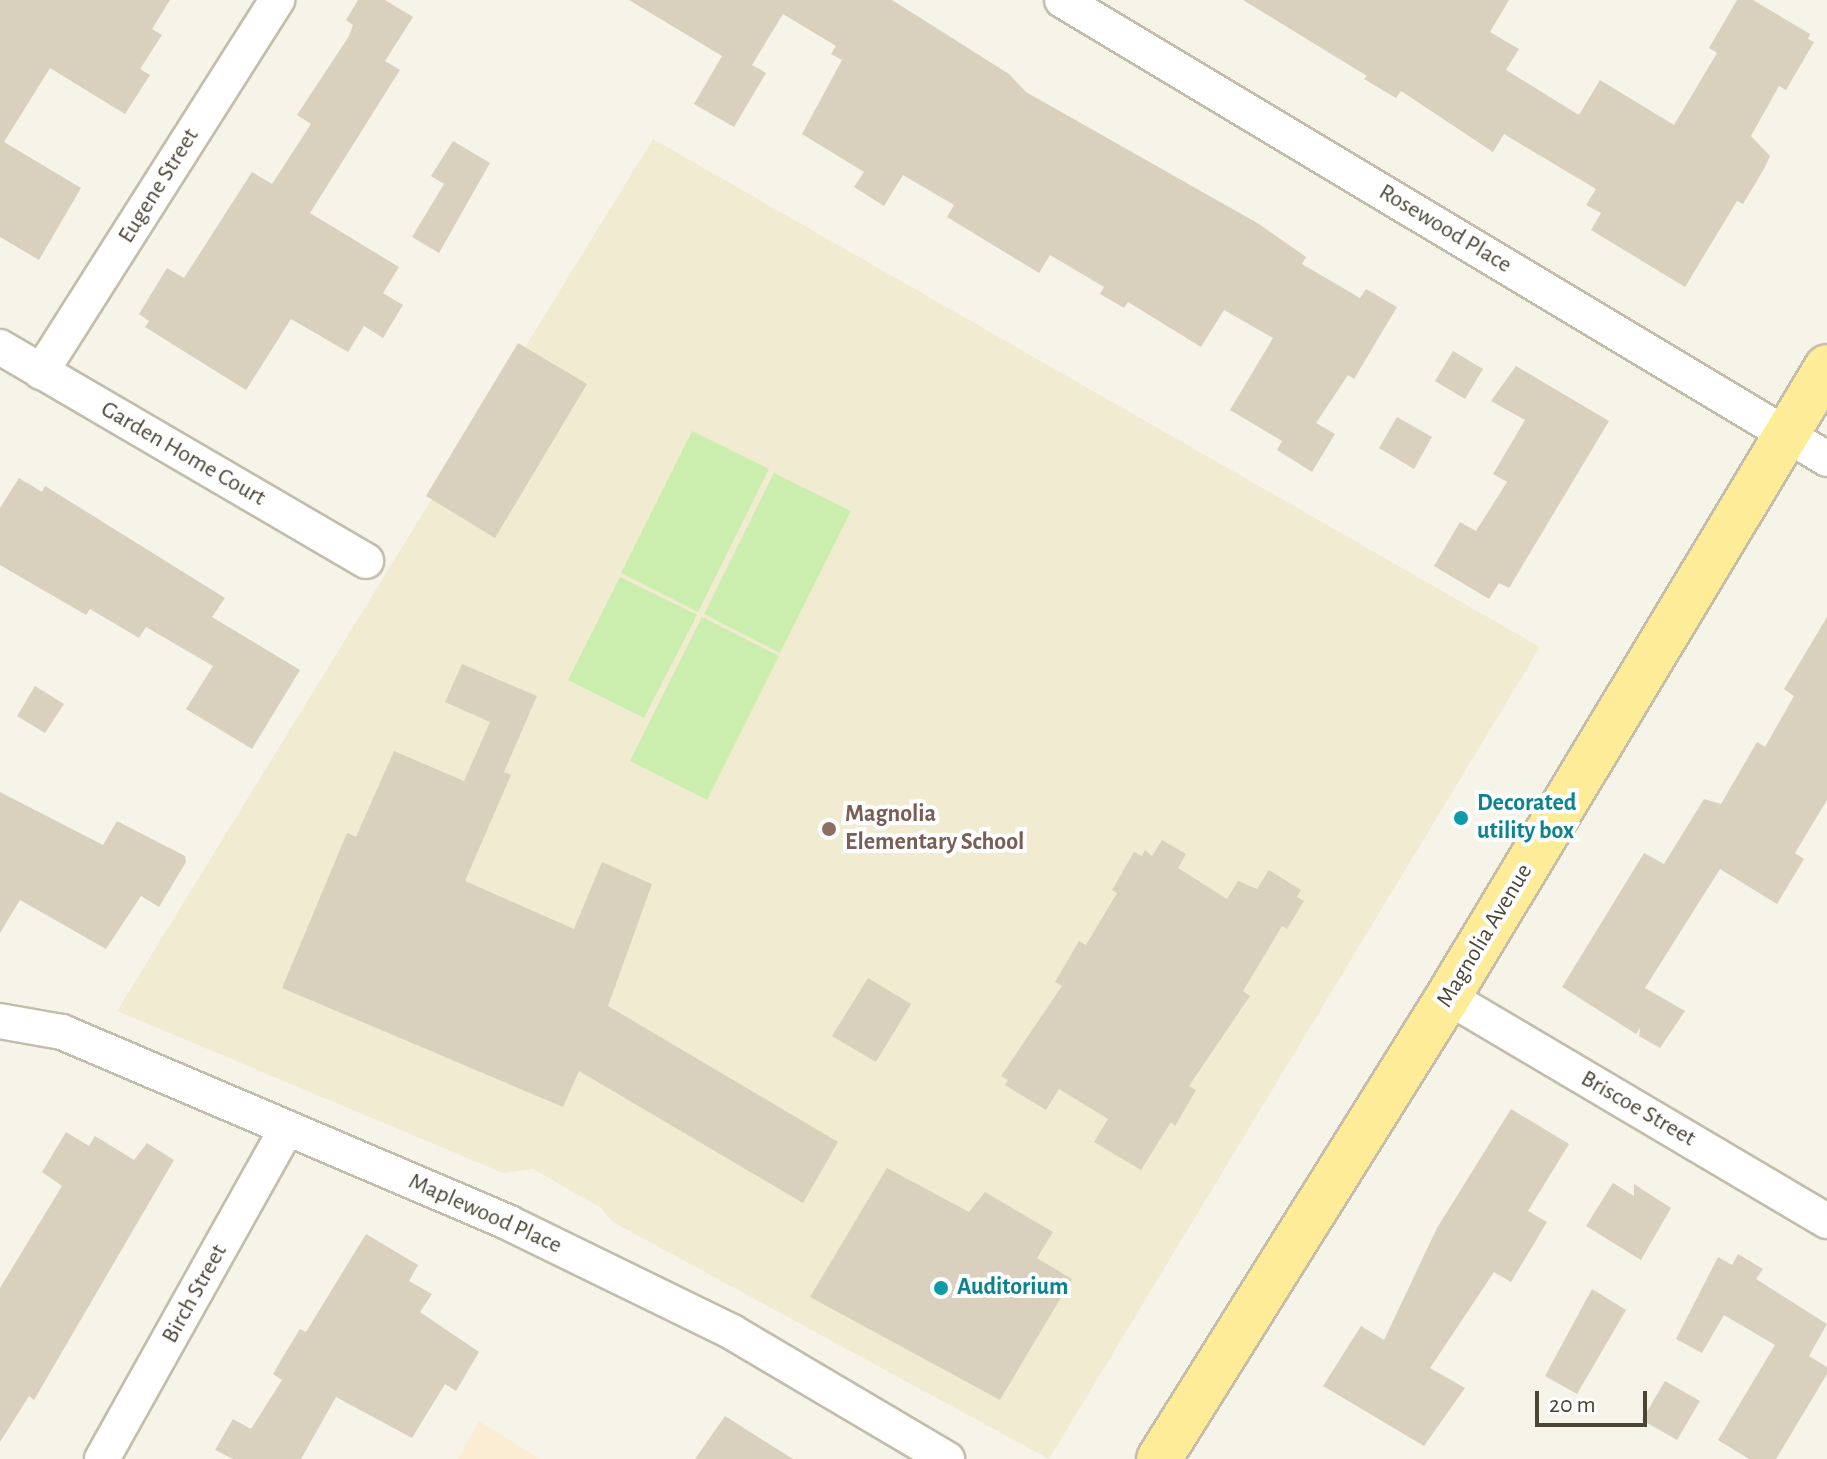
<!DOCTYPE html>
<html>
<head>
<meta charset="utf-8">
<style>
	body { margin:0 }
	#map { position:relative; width:1827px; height:1459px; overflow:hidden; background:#f6f3e9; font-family:"Alegreya Sans",sans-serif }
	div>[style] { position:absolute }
	.commercial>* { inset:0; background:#faedd3 }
	.education>* { inset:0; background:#f1ebd2 }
	.green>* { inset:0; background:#cbeeae }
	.building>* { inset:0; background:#d9d1bd }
	.roads { filter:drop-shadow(2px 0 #c3bdaa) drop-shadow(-2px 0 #c3bdaa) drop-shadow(0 2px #c3bdaa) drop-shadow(0 -2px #c3bdaa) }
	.minor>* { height:34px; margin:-17px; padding:0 17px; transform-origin:17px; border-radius:17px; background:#fff }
	.primary>* { height:44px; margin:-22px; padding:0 22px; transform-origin:22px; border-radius:22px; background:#ffec99 }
	.dots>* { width:22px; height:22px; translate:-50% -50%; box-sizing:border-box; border:4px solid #fff; border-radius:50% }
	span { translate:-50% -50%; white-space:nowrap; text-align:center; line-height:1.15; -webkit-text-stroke:8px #fff; paint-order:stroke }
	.street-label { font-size:24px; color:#4b4536 }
	.culture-label { font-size:24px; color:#0d838f; font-weight:700 }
	.left { translate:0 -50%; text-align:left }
	.education-label { font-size:24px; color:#785e54; font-weight:700 }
	.scale { position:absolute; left:1535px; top:1391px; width:112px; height:36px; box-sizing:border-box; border:4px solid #4b4536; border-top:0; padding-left:10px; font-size:24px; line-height:28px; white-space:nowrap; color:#4b4536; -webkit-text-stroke:6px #fff; paint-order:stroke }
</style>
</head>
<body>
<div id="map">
	<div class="commercial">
		<div style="clip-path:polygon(479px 1421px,540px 1459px,458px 1459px)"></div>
	</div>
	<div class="education">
		<div style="clip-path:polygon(653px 139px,1540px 647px,1049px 1459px,613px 1222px,601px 1208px,533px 1169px,503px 1173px,117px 1011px)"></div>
	</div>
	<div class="green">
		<div style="clip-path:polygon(692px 431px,769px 469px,698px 612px,621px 573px)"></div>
		<div style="clip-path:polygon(774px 473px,851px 511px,780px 653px,704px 614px)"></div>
		<div style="clip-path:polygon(620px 577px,697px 615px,644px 718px,568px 680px)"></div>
		<div style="clip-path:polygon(702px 617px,779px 656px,707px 800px,630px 761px)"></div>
	</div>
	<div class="building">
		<div style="clip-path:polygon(0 0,170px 0,152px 29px,162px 35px,140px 69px,150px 75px,125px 114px,50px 68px,4px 142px,81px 188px,39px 260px,0 237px)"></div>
		<div style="clip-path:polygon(358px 0,385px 0,413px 17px,385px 61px,400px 70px,310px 213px,399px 267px,383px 293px,403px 305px,383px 338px,364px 326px,348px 352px,291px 319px,246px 390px,145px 327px,149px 321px,139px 314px,167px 268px,184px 278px,252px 172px,272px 184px,311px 124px,297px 115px,349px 36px,353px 25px,346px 20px)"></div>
		<div style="clip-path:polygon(629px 0,892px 0,1009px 74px,1026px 92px,1259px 224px,1306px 257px,1302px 264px,1360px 298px,1366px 289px,1397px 307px,1354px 379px,1348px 375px,1316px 423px,1335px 434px,1312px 472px,1277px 450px,1282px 441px,1230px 410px,1273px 338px,1224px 310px,1201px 347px,1128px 302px,1124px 308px,1100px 294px,1104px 287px,1050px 255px,1039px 273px,947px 217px,954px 205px,903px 175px,884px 206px,854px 187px,864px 172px,802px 134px,842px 60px,831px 54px,836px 46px,783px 14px,752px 65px,766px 73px,734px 127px,694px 104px,722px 56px)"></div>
		<div style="clip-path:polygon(1243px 0,1509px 0,1490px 32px,1519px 49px,1506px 70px,1579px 115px,1600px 80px,1674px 125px,1717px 53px,1709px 48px,1737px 0,1753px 0,1810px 34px,1808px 39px,1814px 42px,1786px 90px,1779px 86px,1751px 136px,1770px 156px,1764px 169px,1743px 204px,1737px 201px,1685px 287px,1591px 230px,1601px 213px,1586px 205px,1596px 189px,1504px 134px,1493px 152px,1401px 91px,1396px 98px,1364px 79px,1367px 76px)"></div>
		<div style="clip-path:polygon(453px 141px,490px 163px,439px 253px,412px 237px,444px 184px,431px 176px)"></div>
		<div style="clip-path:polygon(518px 343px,587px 384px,495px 538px,426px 496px)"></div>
		<div style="clip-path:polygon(1453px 351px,1483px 369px,1465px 399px,1435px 381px)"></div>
		<div style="clip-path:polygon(1516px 366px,1609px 421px,1509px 588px,1499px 583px,1489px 599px,1434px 566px,1460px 522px,1476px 531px,1507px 482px,1493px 474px,1525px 420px,1491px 401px)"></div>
		<div style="clip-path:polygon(1397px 417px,1432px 437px,1414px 469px,1379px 448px)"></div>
		<div style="clip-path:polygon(19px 478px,42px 492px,45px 486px,225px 598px,212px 617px,300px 670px,252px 749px,186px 709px,213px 666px,146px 627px,139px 638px,90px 609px,86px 615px,0 565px,0 508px)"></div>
		<div style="clip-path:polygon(1827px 617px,1827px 800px,1795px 853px,1804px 859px,1777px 904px,1720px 869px,1645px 988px,1685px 1011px,1660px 1048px,1639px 1036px,1640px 1028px,1636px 1034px,1562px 987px,1644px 853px,1664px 864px,1704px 799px,1721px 804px,1757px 742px,1765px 747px,1794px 696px,1784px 689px)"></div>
		<div style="clip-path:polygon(462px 664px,537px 696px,504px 772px,511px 775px,465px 881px,574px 929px,602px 862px,652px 884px,608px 1006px,838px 1142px,803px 1203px,579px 1071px,563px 1107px,282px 988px,347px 833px,356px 837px,394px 751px,464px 781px,490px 722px,445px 702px)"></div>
		<div style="clip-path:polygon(35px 686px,64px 704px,45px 733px,17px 716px)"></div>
		<div style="clip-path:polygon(0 792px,103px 845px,117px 821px,185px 856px,186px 862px,159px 907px,141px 896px,106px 949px,20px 900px,0 933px)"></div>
		<div style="clip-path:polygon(1162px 840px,1186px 854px,1178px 868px,1227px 899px,1238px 881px,1257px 889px,1269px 870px,1301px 890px,1297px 897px,1304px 901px,1287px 929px,1282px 926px,1243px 991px,1250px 996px,1189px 1086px,1196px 1090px,1175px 1126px,1171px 1122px,1141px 1170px,1094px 1142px,1108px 1119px,1059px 1089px,1046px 1110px,1005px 1085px,1008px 1080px,1001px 1076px,1062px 986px,1055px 982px,1079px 941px,1086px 945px,1117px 893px,1112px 890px,1134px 852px,1142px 856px,1145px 850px,1152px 856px)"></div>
		<div style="clip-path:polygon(868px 978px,911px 1004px,876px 1062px,832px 1036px)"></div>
		<div style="clip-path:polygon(1511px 1109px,1569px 1144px,1528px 1211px,1547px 1222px,1511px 1282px,1494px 1272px,1430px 1368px,1465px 1388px,1424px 1446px,1323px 1386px,1361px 1326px,1384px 1340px,1437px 1228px)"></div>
		<div style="clip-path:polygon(66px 1132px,89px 1146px,95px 1136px,134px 1160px,147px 1143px,174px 1160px,34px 1400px,29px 1396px,0 1442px,0 1288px,62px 1186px,42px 1172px)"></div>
		<div style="clip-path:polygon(887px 1168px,969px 1212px,985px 1192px,1053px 1232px,1037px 1258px,1072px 1279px,1000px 1400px,810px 1297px)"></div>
		<div style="clip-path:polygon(1613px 1183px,1634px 1196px,1634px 1184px,1671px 1208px,1641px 1260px,1586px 1226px)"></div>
		<div style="clip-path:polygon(366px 1234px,418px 1265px,409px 1281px,432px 1294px,420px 1312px,479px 1352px,456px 1391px,445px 1384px,412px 1438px,336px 1397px,301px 1459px,233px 1459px,215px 1450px,233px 1419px,251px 1429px,282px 1380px,273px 1374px,281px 1360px,300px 1329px,306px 1332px)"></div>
		<div style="clip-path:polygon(1738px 1254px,1763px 1269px,1756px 1279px,1827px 1324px,1809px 1356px,1827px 1367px,1827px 1374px,1776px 1459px,1749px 1459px,1718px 1440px,1775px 1345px,1724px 1315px,1702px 1353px,1676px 1339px,1718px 1257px,1732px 1265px)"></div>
		<div style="clip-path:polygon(1592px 1289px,1626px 1310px,1577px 1394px,1545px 1376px)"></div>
		<div style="clip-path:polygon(1665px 1381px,1700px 1401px,1677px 1440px,1642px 1420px)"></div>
		<div style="clip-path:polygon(725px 1416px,793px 1459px,695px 1459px)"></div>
	</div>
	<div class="roads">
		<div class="minor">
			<div style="left:1062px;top:0;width:892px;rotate:30.96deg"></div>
			<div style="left:0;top:347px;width:424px;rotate:30.3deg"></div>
			<div style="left:41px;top:372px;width:441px;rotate:-57.6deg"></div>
			<div style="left:1448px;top:997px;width:440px;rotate:30.6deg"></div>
			<div style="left:0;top:1021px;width:63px;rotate:10.1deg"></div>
			<div style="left:62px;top:1032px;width:486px;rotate:23.1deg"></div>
			<div style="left:509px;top:1223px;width:248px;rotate:26deg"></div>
			<div style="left:732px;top:1332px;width:250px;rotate:30.6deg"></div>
			<div style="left:102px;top:1459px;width:379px;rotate:-60.8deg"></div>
		</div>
		<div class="primary">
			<div style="left:1159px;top:1459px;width:545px;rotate:-57.97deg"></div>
			<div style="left:1448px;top:997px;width:735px;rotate:-58.97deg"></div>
		</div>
	</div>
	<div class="dots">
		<div style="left:1461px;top:818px;background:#0f9aa8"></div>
		<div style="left:829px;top:829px;background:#8d6e63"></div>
		<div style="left:941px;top:1288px;background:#0f9aa8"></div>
	</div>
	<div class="street-label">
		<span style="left:159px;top:186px;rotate:-58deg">Eugene Street</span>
		<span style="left:1445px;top:229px;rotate:31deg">Rosewood Place</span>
		<span style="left:183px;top:454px;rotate:30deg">Garden Home Court</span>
		<span style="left:1485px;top:936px;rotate:-59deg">Magnolia Avenue</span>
		<span style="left:1638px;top:1109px;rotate:30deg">Briscoe Street</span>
		<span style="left:485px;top:1214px;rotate:24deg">Maplewood Place</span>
		<span style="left:195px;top:1294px;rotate:-61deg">Birch Street</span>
	</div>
	<div class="culture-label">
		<span class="left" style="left:1477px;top:818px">Decorated<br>utility box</span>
		<span class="left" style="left:957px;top:1288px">Auditorium</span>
	</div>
	<div class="education-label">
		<span class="left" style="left:845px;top:829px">Magnolia<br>Elementary School</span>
	</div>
	<div class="scale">20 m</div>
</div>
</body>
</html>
